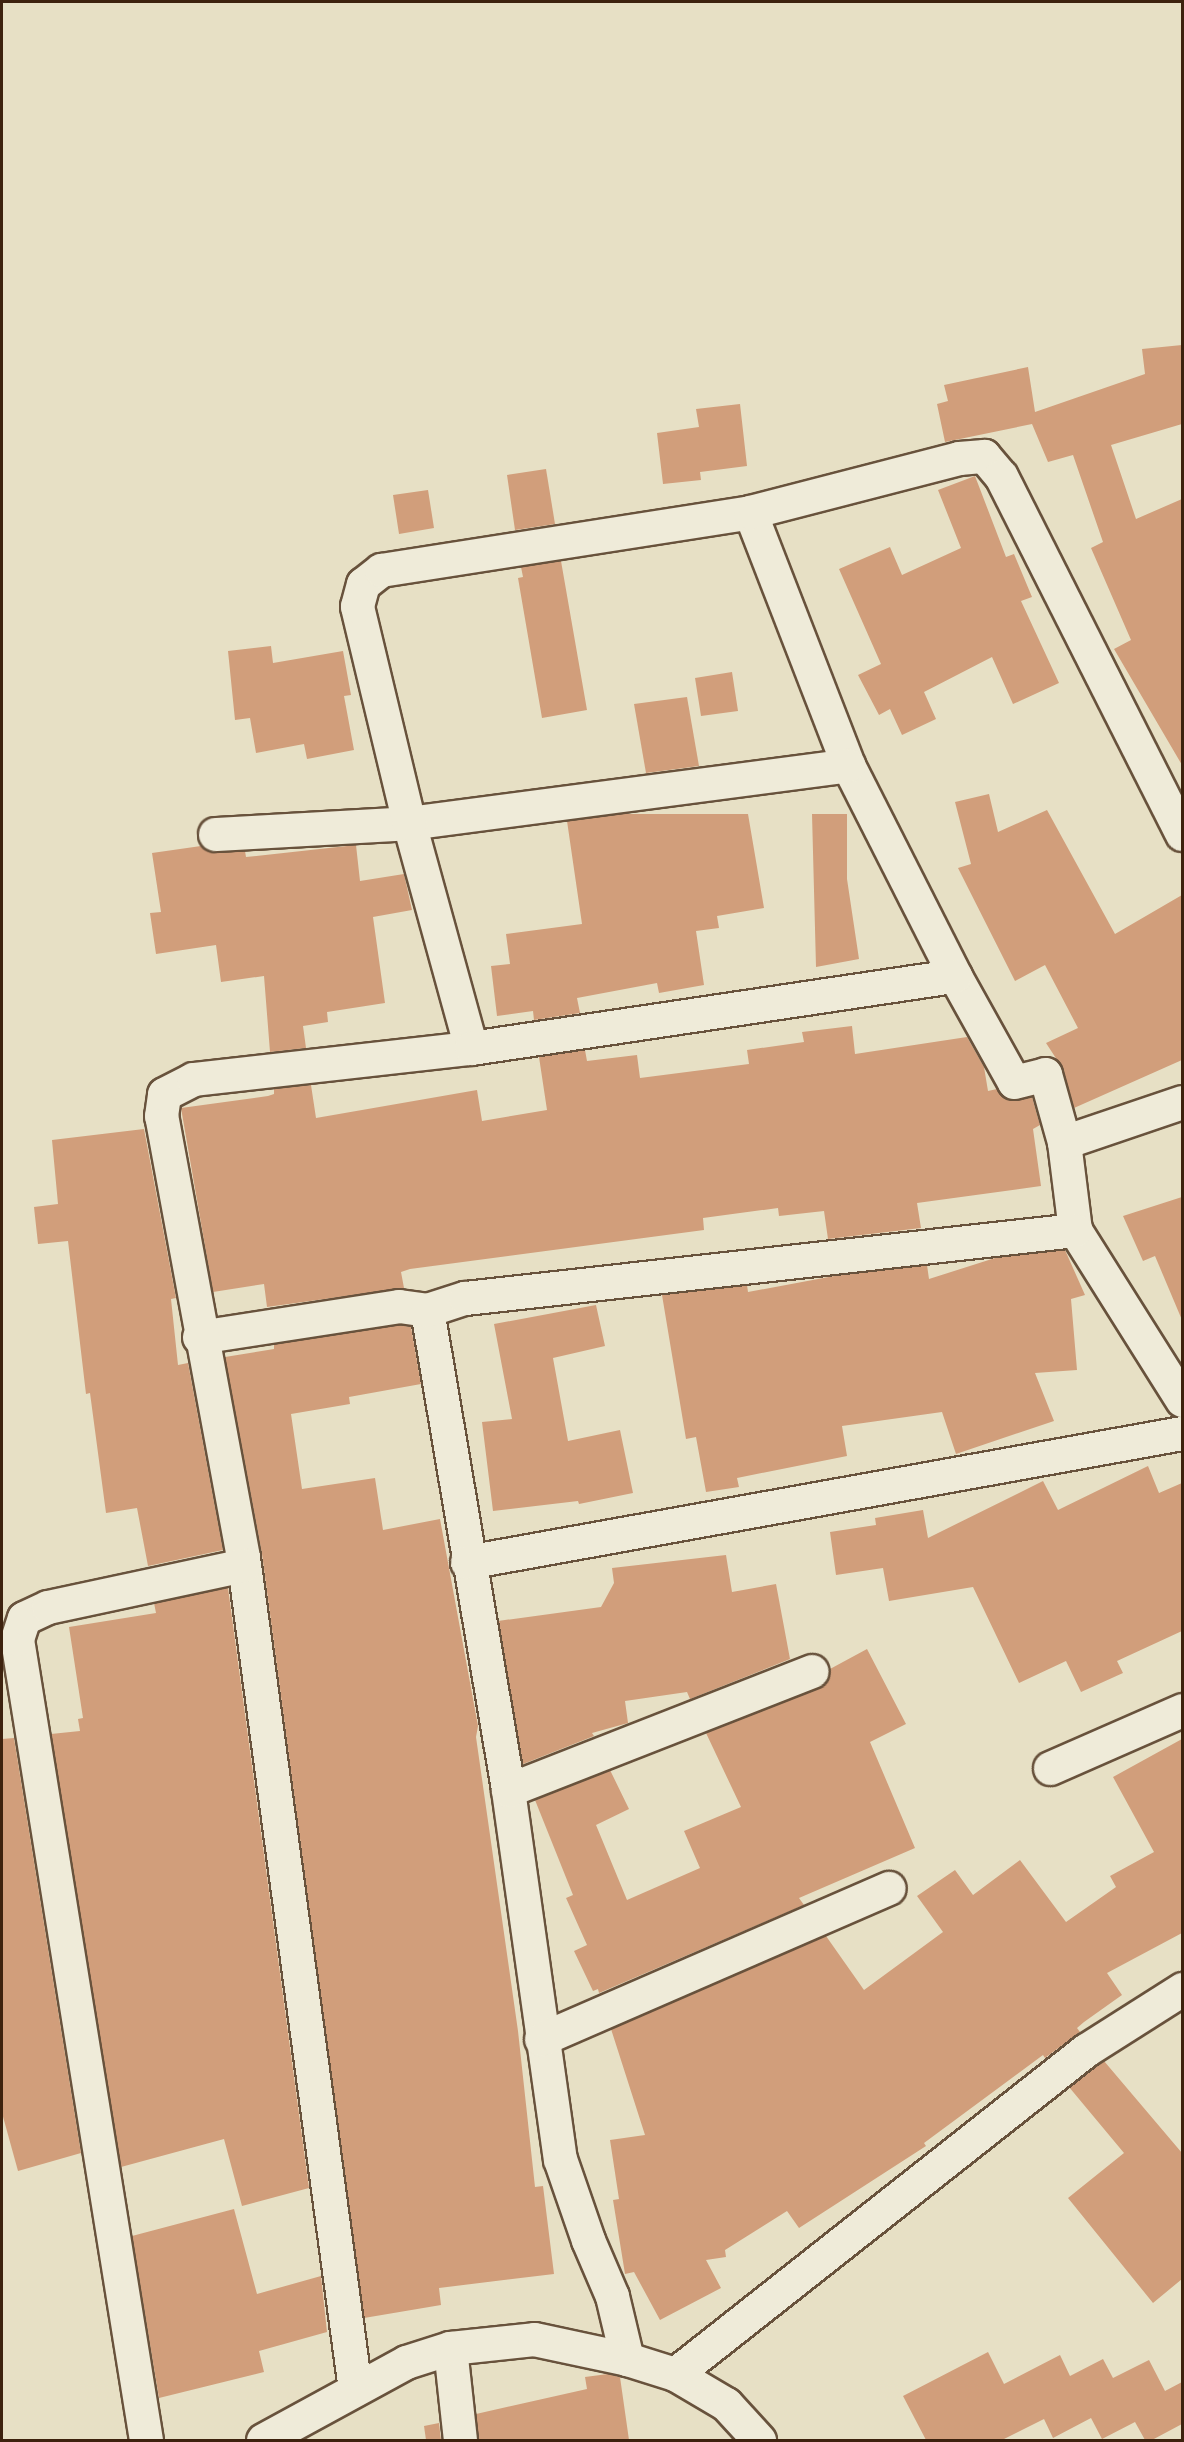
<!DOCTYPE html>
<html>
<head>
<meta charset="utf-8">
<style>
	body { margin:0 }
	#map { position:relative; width:1184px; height:2442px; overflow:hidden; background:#e7e0c5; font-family:"Libre Bodoni",serif }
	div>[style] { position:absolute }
	.building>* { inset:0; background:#d19e7b }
	.roads { filter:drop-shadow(2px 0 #68523c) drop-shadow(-2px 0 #68523c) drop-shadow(0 2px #68523c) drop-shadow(0 -2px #68523c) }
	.minor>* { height:33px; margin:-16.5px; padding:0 16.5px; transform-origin:16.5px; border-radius:16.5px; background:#efebd9 }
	span { translate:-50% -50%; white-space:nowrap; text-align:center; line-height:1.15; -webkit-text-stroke:5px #efebd9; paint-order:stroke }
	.frame { position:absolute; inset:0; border:3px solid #3d220e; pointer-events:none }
</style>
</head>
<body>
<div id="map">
	<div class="building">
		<div style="clip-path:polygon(1182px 345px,1182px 424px,1111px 445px,1136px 519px,1182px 499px,1182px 765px,1114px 649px,1131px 640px,1091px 548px,1103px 542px,1073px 455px,1048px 462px,1032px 424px,945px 442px,937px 404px,948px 401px,944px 385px,1028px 367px,1035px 412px,1145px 374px,1142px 349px)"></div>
		<div style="clip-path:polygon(740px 404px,747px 466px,700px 472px,701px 480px,663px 484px,657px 433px,699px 427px,696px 409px)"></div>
		<div style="clip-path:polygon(546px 469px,555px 524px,515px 530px,507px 475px)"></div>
		<div style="clip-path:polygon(975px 476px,1006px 557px,1014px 554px,1032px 597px,1021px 601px,1059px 683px,1013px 704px,992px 657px,924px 692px,936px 719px,902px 735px,890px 709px,879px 715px,858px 675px,881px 664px,839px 569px,890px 547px,902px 575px,961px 548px,938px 490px)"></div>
		<div style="clip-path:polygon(428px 490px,434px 528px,399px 534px,393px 495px)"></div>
		<div style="clip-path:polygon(561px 561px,587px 710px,542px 718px,518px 578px,523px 577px,521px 567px)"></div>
		<div style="clip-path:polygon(271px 646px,273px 663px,343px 651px,351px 695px,344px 696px,354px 750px,307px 759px,304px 744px,256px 753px,250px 718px,235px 720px,228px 651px)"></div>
		<div style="clip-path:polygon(732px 672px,738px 711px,701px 716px,695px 678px)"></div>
		<div style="clip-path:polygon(687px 697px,699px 766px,646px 773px,634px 704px)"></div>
		<div style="clip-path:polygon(989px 794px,998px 832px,1047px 810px,1115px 934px,1182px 895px,1182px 1060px,1074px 1108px,1063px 1069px,1046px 1043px,1078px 1028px,1045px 965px,1015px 981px,958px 868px,971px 864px,955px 802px)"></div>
		<div style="clip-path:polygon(618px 814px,748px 814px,764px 908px,717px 916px,719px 928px,696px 931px,704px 985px,659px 993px,657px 983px,577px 998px,580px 1013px,534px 1020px,533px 1011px,497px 1016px,491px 966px,510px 964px,506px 934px,582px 924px,567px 821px)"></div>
		<div style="clip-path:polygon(812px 814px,847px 814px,847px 879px,859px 959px,816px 967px)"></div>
		<div style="clip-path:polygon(356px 845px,360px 881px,404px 874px,412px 910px,373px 917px,385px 1003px,327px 1012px,328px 1022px,303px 1026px,306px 1048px,270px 1052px,264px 976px,221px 982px,216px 945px,156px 954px,150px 913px,161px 912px,152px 853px,201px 846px,215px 853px,245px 851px,246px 857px)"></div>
		<div style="clip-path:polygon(852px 1026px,855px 1054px,967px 1037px,984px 1067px,988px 1091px,997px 1089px,1011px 1100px,1032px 1097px,1040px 1125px,1033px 1129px,1041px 1186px,917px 1203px,921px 1228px,828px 1239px,824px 1211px,779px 1216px,778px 1208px,703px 1218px,704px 1230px,410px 1269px,401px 1272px,404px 1288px,267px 1307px,264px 1284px,213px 1292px,181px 1108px,268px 1096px,274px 1094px,274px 1089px,311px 1085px,316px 1118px,477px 1090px,482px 1121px,547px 1110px,539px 1057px,585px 1050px,587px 1061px,637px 1055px,640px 1078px,749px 1064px,747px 1050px,804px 1042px,802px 1032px)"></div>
		<div style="clip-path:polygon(144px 1129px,176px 1298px,171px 1299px,178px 1365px,188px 1363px,223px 1550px,148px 1566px,137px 1508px,106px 1513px,90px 1393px,86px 1394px,68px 1241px,38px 1244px,34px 1207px,58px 1204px,52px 1140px)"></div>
		<div style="clip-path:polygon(1182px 1197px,1182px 1320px,1155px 1256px,1143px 1261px,1123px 1216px)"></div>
		<div style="clip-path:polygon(1065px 1250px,1085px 1295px,1071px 1299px,1077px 1370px,1035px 1373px,1054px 1421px,956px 1454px,942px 1412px,842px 1426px,847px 1456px,737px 1478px,739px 1487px,706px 1492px,696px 1437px,686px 1439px,662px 1295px,747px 1285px,748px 1292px,834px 1276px,927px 1265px,929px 1279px,995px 1258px)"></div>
		<div style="clip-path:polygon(596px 1305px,605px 1346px,553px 1358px,568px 1441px,620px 1430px,633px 1493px,579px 1504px,578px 1501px,493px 1511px,482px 1422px,512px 1419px,494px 1324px)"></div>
		<div style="clip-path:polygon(399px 1325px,411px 1327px,421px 1384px,349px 1397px,350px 1404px,291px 1414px,302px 1489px,375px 1478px,383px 1530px,440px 1519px,478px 1726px,476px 1737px,518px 2031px,535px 2187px,543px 2186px,554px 2274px,439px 2288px,441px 2305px,364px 2318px,262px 1554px,225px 1357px,274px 1349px,274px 1344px)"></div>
		<div style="clip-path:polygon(1148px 1466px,1159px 1493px,1182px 1483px,1182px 1631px,1117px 1661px,1123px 1673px,1081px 1692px,1066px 1661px,1019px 1683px,973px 1587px,889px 1601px,883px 1568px,836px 1575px,830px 1532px,876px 1525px,875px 1518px,923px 1510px,928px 1538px,1043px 1481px,1058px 1510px)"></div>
		<div style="clip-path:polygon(726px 1555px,732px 1592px,776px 1584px,790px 1659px,690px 1699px,687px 1692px,625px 1701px,628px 1723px,592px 1733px,594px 1736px,523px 1764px,498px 1621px,601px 1607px,614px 1583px,612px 1568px)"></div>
		<div style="clip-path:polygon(228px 1588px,309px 2188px,242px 2206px,224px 2139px,121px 2167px,51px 1734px,80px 1731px,78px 1719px,83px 1718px,69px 1627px,156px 1613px,154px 1603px)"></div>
		<div style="clip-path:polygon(867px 1649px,906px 1724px,870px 1742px,915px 1848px,799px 1898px,804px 1905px,599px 1993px,598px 1989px,593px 1991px,574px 1951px,587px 1945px,566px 1898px,573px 1895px,535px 1800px,610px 1770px,629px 1809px,596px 1825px,627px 1900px,700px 1868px,684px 1831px,741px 1807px,706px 1733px,819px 1688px,827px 1682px,830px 1669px)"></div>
		<div style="clip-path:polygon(14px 1738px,81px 2153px,18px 2171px,2px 2113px,2px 1739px)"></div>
		<div style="clip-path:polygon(1182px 1739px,1182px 1933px,1107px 1973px,1122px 1995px,1084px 2022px,1077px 2028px,1080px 2032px,1045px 2058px,1043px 2055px,924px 2143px,926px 2146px,799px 2228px,787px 2211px,725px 2250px,726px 2257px,706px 2260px,721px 2288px,660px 2320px,634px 2272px,625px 2274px,613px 2200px,619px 2199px,610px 2140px,645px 2135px,611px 2029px,826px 1936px,864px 1990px,943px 1932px,917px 1896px,955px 1870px,973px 1895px,1020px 1860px,1066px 1922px,1116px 1887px,1110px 1876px,1154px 1852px,1113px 1777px)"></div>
		<div style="clip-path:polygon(1104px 2061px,1182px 2153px,1182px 2279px,1153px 2303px,1068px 2198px,1124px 2153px,1069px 2087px)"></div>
		<div style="clip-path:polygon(234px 2209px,257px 2294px,321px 2276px,327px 2332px,259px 2351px,264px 2372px,159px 2398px,132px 2236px)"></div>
		<div style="clip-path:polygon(988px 2352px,1004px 2384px,1060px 2355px,1070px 2376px,1103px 2359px,1113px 2378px,1149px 2360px,1165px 2391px,1182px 2382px,1182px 2424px,1152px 2440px,1145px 2440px,1135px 2422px,1102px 2439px,1091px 2418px,1053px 2438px,1044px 2419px,1002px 2440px,926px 2440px,903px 2396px)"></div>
		<div style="clip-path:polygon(608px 2374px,620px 2377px,629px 2440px,478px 2440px,476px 2414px,587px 2389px,585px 2377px)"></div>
		<div style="clip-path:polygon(439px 2423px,441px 2440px,426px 2440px,424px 2426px)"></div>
	</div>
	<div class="roads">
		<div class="minor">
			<div style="left:750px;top:512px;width:271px;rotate:68.8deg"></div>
			<div style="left:848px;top:765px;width:237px;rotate:63.1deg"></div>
			<div style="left:955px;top:976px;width:121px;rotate:60.9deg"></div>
			<div style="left:1014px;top:1082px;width:32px;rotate:-14deg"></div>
			<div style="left:1045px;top:1074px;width:71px;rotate:74.4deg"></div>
			<div style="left:1064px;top:1142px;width:89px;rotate:82.9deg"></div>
			<div style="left:1075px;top:1230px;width:201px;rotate:57.8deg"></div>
			<div style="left:215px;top:834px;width:194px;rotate:-3.2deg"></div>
			<div style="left:409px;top:823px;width:443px;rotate:-7.5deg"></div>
			<div style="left:471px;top:1048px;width:233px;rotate:-105.4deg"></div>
			<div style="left:409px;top:823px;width:223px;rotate:-103.5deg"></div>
			<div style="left:357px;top:606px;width:23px;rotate:-75deg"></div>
			<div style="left:363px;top:584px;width:23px;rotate:-38deg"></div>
			<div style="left:381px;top:570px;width:374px;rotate:-8.9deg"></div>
			<div style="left:750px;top:512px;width:216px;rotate:-14.5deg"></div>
			<div style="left:959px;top:458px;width:25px;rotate:-5deg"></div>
			<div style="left:984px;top:456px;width:26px;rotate:50deg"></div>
			<div style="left:1001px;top:476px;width:401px;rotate:63.2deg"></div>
			<div style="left:1064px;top:1142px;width:125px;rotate:-18.7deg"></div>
			<div style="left:427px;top:1310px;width:487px;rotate:80.4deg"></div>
			<div style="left:508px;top:1790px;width:373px;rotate:82deg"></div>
			<div style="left:560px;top:2159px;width:86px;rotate:70.9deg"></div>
			<div style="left:588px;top:2240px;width:61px;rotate:66.8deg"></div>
			<div style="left:612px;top:2296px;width:65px;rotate:76.6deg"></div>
			<div style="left:199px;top:1337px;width:202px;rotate:-8.8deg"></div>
			<div style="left:399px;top:1306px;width:28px;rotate:8deg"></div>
			<div style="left:427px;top:1310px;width:40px;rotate:-18deg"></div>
			<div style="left:465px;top:1298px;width:614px;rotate:-6.36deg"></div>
			<div style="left:467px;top:1562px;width:727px;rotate:-10.23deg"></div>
			<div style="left:1050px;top:1768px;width:144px;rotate:-23.7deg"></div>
			<div style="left:508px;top:1790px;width:326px;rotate:-21.4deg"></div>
			<div style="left:541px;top:2039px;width:379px;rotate:-23.5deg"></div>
			<div style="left:450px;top:2348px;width:93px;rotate:83.8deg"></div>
			<div style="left:675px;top:2374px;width:523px;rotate:-38.25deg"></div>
			<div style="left:1086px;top:2050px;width:114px;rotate:-32.4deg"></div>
			<div style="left:355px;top:2389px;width:840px;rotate:-97.67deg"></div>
			<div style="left:243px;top:1557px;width:449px;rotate:-100.5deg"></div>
			<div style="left:161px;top:1116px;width:22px;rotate:-82deg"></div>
			<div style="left:164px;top:1094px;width:33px;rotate:-27deg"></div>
			<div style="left:193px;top:1079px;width:280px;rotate:-6.4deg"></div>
			<div style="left:471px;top:1048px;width:489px;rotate:-8.5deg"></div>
			<div style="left:146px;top:2440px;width:811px;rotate:-99.15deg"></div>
			<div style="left:17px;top:1639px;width:22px;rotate:-72deg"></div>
			<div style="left:24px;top:1618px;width:26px;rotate:-25deg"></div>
			<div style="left:48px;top:1607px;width:200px;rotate:-12.1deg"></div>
			<div style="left:263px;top:2440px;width:163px;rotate:-28.6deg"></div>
			<div style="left:406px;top:2362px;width:46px;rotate:-17.7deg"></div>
			<div style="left:450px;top:2348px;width:84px;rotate:-6.1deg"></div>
			<div style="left:534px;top:2339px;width:95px;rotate:12.1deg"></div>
			<div style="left:627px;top:2359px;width:50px;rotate:17.4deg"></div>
			<div style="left:675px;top:2374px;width:59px;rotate:30.5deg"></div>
			<div style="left:726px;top:2404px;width:49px;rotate:47.5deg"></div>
		</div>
	</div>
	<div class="frame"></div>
</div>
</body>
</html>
